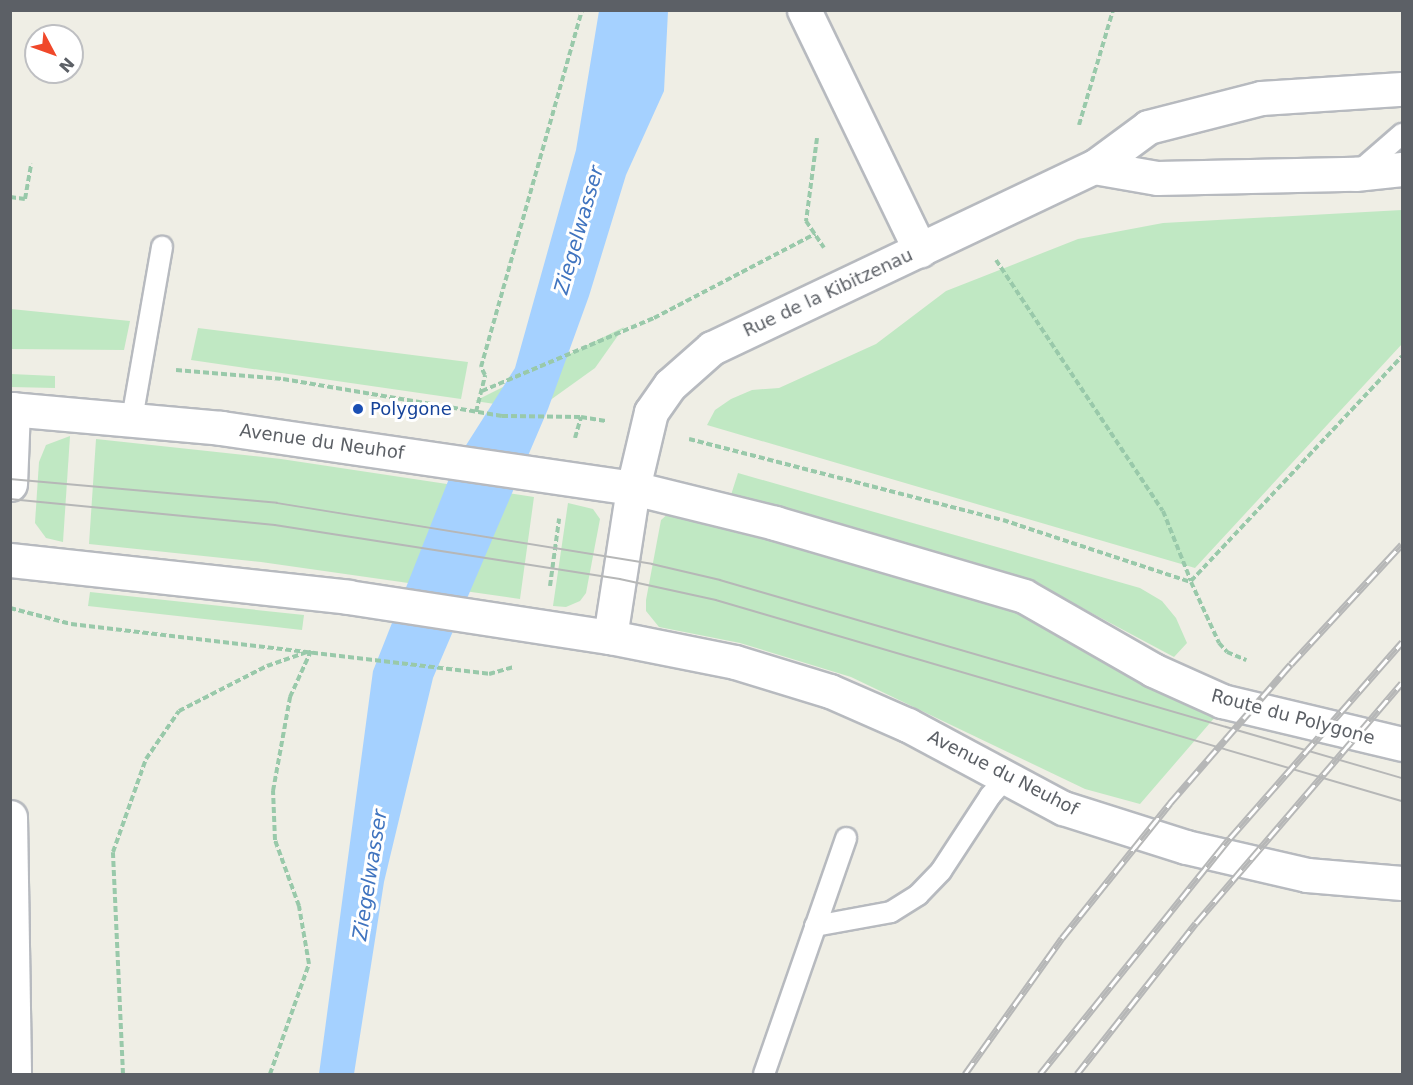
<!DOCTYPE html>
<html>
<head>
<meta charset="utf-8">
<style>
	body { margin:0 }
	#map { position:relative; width:1413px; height:1085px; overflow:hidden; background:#efeee5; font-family:"DejaVu Sans",sans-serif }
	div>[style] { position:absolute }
	.green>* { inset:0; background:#c0e8c3 }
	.water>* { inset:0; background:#a5d1ff }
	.path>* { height:4px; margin-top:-2px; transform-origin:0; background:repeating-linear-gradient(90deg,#99c9aa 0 6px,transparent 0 9px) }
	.roads { filter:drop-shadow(2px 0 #b7babf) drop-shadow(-2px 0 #b7babf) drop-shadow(0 2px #b7babf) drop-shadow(0 -2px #b7babf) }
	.service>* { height:20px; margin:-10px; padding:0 10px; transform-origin:10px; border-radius:10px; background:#fff }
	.minor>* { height:33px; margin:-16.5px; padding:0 16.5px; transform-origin:16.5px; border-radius:16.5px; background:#fff }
	.tertiary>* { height:33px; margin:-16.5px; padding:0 16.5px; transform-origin:16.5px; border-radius:16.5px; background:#fff }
	.tram>* { height:1.5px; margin:-0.75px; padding:0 0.75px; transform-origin:0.75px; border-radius:0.75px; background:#b6b7b7 }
	.rail>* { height:7px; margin-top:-3.5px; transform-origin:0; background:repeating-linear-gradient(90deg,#fff 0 14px,#b6b7b7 0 28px); box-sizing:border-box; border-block:2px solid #b6b7b7 }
	.dots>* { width:16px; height:16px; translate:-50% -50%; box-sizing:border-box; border:3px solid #fff; border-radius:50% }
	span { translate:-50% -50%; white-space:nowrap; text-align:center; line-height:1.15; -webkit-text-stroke:6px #fff; paint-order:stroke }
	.street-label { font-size:18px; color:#5c6066 }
	.transit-label { font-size:18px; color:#164399 }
	.left { translate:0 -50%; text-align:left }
	.water-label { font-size:20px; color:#4074bf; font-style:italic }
	.frame { position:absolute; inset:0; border:12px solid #5c6066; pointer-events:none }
	.north { position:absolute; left:24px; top:24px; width:60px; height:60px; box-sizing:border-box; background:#fff; border:2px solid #bebfc2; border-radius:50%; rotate:131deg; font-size:16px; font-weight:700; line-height:24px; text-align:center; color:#5c6066 }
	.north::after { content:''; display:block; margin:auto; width:21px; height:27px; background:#f0482a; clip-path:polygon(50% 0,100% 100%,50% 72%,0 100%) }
</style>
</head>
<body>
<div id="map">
	<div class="green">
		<div style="clip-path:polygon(1402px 210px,1402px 344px,1195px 568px,707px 425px,715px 410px,731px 399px,752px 390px,779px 388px,876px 344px,946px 291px,1078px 239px,1163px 223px)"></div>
		<div style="clip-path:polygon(11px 309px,130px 321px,124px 350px,11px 349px)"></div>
		<div style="clip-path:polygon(624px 327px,595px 368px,542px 406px,522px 408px,475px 401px)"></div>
		<div style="clip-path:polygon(198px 328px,468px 362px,461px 399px,191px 360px)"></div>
		<div style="clip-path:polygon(11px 374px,55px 376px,55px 388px,11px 387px)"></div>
		<div style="clip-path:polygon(70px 436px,63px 542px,46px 538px,35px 523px,39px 462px,46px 445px)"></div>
		<div style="clip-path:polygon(96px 439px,281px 459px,534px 497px,520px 599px,261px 562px,89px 544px)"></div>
		<div style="clip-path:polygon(738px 473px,1140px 588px,1162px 601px,1176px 618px,1187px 643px,1174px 657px,1039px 585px,731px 495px)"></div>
		<div style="clip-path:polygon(568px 503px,593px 509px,600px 519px,586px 593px,580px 601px,566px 607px,553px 606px)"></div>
		<div style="clip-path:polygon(669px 513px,737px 529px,1026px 616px,1222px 709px,1140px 804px,1085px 789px,851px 677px,740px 643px,659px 627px,646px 611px,646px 600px,661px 520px)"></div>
		<div style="clip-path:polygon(90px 592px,304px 615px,302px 630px,88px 606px)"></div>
	</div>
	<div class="water">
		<div style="clip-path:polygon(599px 11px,668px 11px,664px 91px,626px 175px,589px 296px,548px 409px,433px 678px,384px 882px,354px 1074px,319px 1074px,373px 671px,456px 461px,515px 368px,576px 150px)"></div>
	</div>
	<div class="path">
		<div style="left:1079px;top:125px;width:120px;rotate:-73.5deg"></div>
		<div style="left:817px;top:138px;width:84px;rotate:97.5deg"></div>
		<div style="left:806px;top:221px;width:32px;rotate:56deg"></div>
		<div style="left:10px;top:197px;width:15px;rotate:8deg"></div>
		<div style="left:25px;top:199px;width:36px;rotate:-80deg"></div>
		<div style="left:996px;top:260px;width:301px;rotate:56.4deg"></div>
		<div style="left:1163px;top:511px;width:75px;rotate:68.2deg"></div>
		<div style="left:176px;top:370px;width:107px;rotate:4.8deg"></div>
		<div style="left:283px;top:379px;width:222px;rotate:9.6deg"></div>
		<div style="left:502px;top:416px;width:79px;rotate:0.7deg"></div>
		<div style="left:581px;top:417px;width:25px;rotate:9deg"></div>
		<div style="left:482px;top:391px;width:187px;rotate:-23deg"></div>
		<div style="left:654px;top:318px;width:182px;rotate:-27.6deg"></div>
		<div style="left:476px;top:412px;width:38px;rotate:-76deg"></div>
		<div style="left:485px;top:375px;width:9px;rotate:-117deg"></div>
		<div style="left:481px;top:367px;width:371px;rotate:-74.2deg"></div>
		<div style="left:575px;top:438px;width:22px;rotate:-74deg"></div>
		<div style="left:689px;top:439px;width:324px;rotate:14.5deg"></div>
		<div style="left:1003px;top:520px;width:198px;rotate:18.3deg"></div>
		<div style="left:1191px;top:582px;width:67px;rotate:65.3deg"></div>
		<div style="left:1219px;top:643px;width:12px;rotate:48deg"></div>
		<div style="left:1227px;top:652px;width:21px;rotate:23deg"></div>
		<div style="left:1191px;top:581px;width:308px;rotate:-46.8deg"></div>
		<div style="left:550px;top:586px;width:68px;rotate:-82.3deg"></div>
		<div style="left:10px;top:608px;width:63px;rotate:14.7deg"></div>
		<div style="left:71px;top:624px;width:421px;rotate:6.8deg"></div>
		<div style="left:489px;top:674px;width:25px;rotate:-16deg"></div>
		<div style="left:123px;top:1074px;width:222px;rotate:-92.6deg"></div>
		<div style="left:113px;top:852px;width:99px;rotate:-70.5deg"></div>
		<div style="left:146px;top:759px;width:58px;rotate:-55.5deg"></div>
		<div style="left:179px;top:711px;width:99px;rotate:-27.1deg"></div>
		<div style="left:267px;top:666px;width:42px;rotate:-19.3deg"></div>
		<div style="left:270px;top:1074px;width:117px;rotate:-70.5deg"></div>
		<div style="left:309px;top:964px;width:59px;rotate:-99.8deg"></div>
		<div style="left:299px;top:906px;width:70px;rotate:-110deg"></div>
		<div style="left:275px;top:840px;width:49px;rotate:-92.3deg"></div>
		<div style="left:273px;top:791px;width:96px;rotate:-79.7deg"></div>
		<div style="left:290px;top:697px;width:51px;rotate:-65.5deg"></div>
	</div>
	<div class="roads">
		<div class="service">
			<div style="left:1357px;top:173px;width:60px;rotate:-40.9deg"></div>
			<div style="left:132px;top:419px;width:175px;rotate:-80.1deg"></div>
			<div style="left:815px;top:926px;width:77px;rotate:-10.4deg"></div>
			<div style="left:891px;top:912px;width:32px;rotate:-32deg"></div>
			<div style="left:918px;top:895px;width:33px;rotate:-46deg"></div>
			<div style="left:941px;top:871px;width:90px;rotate:-56.8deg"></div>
			<div style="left:990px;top:796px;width:24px;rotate:-48deg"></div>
			<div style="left:764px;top:1074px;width:250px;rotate:-70.8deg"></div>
		</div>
		<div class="minor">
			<div style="left:804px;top:10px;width:267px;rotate:64.2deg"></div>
			<div style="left:1094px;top:167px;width:64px;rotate:9.9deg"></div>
			<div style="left:1157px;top:178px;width:198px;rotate:-1.2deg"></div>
			<div style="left:1355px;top:174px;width:47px;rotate:-6.1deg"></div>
			<div style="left:10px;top:484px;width:75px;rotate:-87.7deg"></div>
			<div style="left:633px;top:488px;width:78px;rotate:-76.7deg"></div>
			<div style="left:651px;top:412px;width:33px;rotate:-55deg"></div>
			<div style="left:670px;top:385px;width:56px;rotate:-41.4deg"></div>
			<div style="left:712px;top:348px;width:423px;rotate:-25.4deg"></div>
			<div style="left:1094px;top:167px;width:67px;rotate:-36.5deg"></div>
			<div style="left:1148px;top:127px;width:117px;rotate:-14.4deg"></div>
			<div style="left:1261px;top:98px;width:141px;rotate:-3.7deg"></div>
			<div style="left:10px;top:817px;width:257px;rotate:89.1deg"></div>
		</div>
		<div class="tertiary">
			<div style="left:10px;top:409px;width:212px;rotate:5.1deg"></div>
			<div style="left:221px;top:428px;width:416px;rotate:8.3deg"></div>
			<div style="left:633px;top:488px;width:146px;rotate:13.8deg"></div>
			<div style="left:775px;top:523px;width:259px;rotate:16.3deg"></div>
			<div style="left:1024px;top:596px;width:149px;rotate:29.8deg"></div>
			<div style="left:1153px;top:670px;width:76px;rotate:24.2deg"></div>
			<div style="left:1222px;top:701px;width:185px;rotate:13.4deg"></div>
			<div style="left:10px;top:560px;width:340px;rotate:6.2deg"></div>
			<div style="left:348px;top:597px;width:265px;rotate:8.7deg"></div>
			<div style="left:610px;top:637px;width:127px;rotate:11.3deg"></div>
			<div style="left:735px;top:662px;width:99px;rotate:17deg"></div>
			<div style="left:830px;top:691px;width:85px;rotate:23.6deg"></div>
			<div style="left:908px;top:725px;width:176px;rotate:28.2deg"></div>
			<div style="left:1063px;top:808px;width:129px;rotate:17.6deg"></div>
			<div style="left:1186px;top:847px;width:124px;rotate:13deg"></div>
			<div style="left:1307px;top:875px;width:95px;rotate:4.8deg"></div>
			<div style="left:610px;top:637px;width:151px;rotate:-81.2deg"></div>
		</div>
	</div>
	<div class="tram">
		<div style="left:10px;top:479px;width:268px;rotate:5.1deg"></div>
		<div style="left:277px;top:503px;width:380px;rotate:9.2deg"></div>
		<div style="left:652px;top:564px;width:70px;rotate:13.2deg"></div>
		<div style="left:720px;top:580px;width:710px;rotate:16.19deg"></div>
		<div style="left:10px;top:499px;width:266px;rotate:5.6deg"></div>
		<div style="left:275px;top:525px;width:349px;rotate:8.9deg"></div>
		<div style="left:620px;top:579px;width:98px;rotate:12.3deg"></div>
		<div style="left:716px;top:600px;width:715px;rotate:16.33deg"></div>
	</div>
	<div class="rail">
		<div style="left:965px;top:1074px;width:167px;rotate:-54.5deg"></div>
		<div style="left:1062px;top:938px;width:173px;rotate:-51.3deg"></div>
		<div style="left:1170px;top:803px;width:184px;rotate:-49deg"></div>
		<div style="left:1291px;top:664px;width:163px;rotate:-47.2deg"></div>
		<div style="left:1040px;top:1074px;width:303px;rotate:-51.2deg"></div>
		<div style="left:1230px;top:838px;width:261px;rotate:-48.7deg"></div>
		<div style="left:1077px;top:1074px;width:192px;rotate:-51.8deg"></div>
		<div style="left:1196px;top:923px;width:316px;rotate:-49.4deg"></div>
	</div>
	<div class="dots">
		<div style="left:358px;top:409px;background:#1a4fb4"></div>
	</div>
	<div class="street-label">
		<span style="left:828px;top:293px;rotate:-25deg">Rue de la Kibitzenau</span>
		<span style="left:322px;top:442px;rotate:8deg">Avenue du Neuhof</span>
		<span style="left:1293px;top:717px;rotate:15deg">Route du Polygone</span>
		<span style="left:1003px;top:773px;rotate:27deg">Avenue du Neuhof</span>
	</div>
	<div class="transit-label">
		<span class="left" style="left:370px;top:409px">Polygone</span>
	</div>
	<div class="water-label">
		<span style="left:579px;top:230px;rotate:-74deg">Ziegelwasser</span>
		<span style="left:370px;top:875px;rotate:-81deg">Ziegelwasser</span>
	</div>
	<div class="frame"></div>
	<div class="north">N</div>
</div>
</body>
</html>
